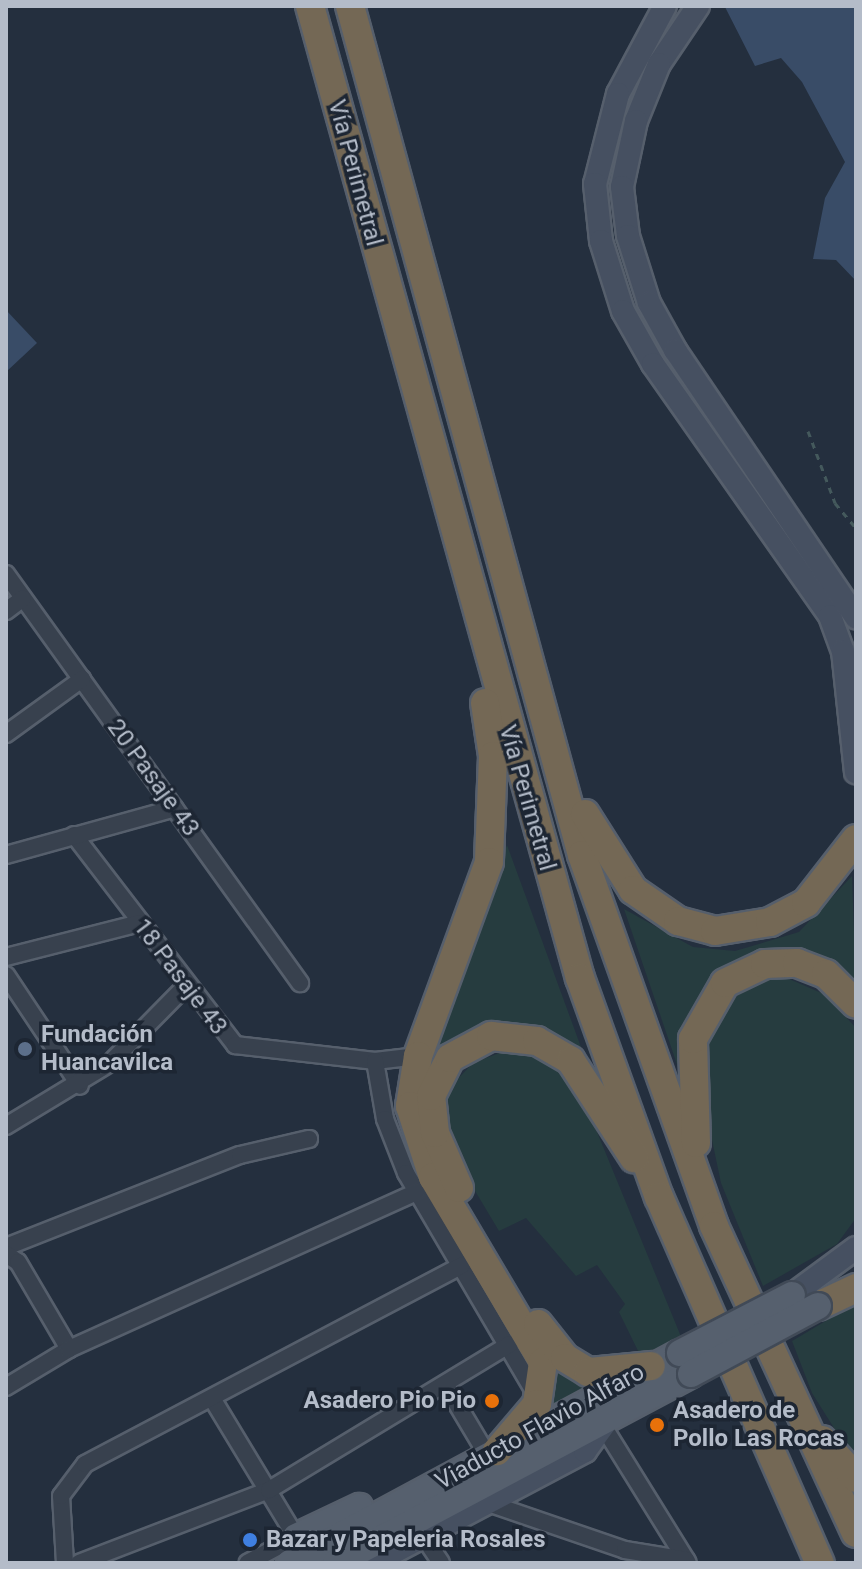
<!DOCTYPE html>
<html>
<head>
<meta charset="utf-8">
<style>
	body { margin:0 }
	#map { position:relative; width:862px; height:1569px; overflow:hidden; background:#242f3e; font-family:Roboto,sans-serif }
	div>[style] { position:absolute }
	.green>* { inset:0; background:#263c3f }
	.water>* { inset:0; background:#394c67 }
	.path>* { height:3px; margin-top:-1.5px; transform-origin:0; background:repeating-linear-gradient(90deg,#44595c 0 6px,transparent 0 12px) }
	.roads { filter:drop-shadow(2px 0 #565f6c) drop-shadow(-2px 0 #565f6c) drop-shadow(0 2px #565f6c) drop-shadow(0 -2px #565f6c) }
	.street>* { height:16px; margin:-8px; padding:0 8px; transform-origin:8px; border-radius:8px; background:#38414e }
	.secondary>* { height:22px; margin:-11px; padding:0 11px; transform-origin:11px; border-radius:11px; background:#465061 }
	.primary>* { height:26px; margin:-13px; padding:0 13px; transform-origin:13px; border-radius:13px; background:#56606e }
	.highway>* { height:28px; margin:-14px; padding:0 14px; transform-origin:14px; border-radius:14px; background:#746855 }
	.bridges { filter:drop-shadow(2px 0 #414a57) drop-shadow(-2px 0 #414a57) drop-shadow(0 2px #414a57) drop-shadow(0 -2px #414a57) }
	.primary-bridge>* { height:26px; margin:-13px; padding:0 13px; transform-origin:13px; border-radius:13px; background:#56606e }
	.dots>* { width:22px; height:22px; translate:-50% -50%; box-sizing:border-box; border:4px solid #1d2633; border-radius:50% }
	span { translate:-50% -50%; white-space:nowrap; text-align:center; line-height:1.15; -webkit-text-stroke:7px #1d2633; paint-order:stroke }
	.street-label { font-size:24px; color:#b4bcc9 }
	.poi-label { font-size:24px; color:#b4bcc9; font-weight:700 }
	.left { translate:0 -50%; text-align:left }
	.right { translate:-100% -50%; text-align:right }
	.frame { position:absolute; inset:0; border:8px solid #b4bcc9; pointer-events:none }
</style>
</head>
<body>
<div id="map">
	<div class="green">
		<div style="clip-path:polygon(507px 845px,589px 1069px,558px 1035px,518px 1025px,473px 1032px,422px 1089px)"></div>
		<div style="clip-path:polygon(852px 876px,856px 988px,742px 966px,682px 1079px,624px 909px,693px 947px,735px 951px,799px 932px)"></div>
		<div style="clip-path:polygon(780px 975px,826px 995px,856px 1028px,856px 1218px,837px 1244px,763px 1286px,721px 1183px,703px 1097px,706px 1025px,724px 996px,753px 978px)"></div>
		<div style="clip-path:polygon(502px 1052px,535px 1053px,560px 1065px,588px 1110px,682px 1339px,641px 1357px,619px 1312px,625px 1304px,597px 1265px,576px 1276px,526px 1218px,499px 1231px,444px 1139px,442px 1113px,449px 1088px,473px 1063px)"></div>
		<div style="clip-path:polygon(856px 1303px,856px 1463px,812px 1393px,792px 1341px)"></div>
		<div style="clip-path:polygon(545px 1354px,595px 1383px,544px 1412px)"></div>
	</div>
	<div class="water">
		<div style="clip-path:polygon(856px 6px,856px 281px,836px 260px,813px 259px,825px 198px,845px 162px,802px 82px,781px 58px,755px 66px,725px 7px)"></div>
		<div style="clip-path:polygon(6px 310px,37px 343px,6px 372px)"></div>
	</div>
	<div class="path">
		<div style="left:808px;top:431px;width:77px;rotate:69.4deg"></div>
		<div style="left:835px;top:503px;width:33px;rotate:50deg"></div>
	</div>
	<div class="roads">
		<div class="street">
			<div style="left:6px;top:574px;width:504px;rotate:54.29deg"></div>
			<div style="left:6px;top:611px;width:21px;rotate:-37deg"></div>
			<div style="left:6px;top:734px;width:94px;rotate:-35.9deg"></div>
			<div style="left:74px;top:835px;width:265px;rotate:52.5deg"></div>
			<div style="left:235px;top:1045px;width:141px;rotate:6.5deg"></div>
			<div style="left:375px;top:1061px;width:43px;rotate:-6.6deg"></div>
			<div style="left:6px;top:855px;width:175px;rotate:-15.5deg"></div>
			<div style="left:6px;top:957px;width:137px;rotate:-14.3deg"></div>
			<div style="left:6px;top:975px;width:133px;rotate:56.3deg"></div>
			<div style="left:375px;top:1061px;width:59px;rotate:80.2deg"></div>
			<div style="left:385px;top:1119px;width:58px;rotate:68.7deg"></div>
			<div style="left:406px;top:1173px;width:257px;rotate:59.6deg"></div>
			<div style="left:6px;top:1126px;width:122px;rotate:-31.2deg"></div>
			<div style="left:110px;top:1063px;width:105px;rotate:-45.4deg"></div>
			<div style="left:6px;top:1247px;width:251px;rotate:-21.5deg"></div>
			<div style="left:240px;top:1155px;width:71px;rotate:-13.1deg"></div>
			<div style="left:6px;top:1254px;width:14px;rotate:34deg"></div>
			<div style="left:18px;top:1262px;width:101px;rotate:59.6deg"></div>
			<div style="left:445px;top:1384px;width:84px;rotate:59.2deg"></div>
			<div style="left:6px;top:1387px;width:74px;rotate:-31.1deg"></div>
			<div style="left:69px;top:1349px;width:382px;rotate:-24.3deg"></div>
			<div style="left:213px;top:1400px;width:160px;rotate:58.8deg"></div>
			<div style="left:296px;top:1537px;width:55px;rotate:152deg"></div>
			<div style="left:603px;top:1426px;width:161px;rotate:58.2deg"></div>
			<div style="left:488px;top:1503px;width:145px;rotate:18.9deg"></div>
			<div style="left:625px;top:1550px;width:62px;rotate:9.3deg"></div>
			<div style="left:423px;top:1536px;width:32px;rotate:56deg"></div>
			<div style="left:65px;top:1563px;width:67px;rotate:-93.4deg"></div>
			<div style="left:61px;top:1496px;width:40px;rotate:-53deg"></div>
			<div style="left:85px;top:1464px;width:426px;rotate:-27.8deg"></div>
			<div style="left:79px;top:1563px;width:204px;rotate:-21deg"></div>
			<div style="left:269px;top:1490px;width:282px;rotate:-31.2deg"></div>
		</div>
		<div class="secondary">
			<div style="left:665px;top:6px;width:100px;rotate:118.1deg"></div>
			<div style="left:618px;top:94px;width:93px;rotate:104.3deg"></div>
			<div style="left:595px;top:184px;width:57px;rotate:84deg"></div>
			<div style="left:601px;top:241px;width:73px;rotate:72.6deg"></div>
			<div style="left:623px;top:311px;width:61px;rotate:60.5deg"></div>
			<div style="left:653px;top:364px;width:308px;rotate:54.9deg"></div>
			<div style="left:830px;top:616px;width:37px;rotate:70deg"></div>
			<div style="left:843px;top:651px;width:122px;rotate:83.9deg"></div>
			<div style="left:698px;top:6px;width:70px;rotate:123.9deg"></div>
			<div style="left:659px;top:64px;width:61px;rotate:112deg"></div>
			<div style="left:636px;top:121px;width:67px;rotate:102deg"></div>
			<div style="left:622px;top:187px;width:49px;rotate:83deg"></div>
			<div style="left:628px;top:236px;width:70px;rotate:72.6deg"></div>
			<div style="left:649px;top:303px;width:54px;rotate:61deg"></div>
			<div style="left:675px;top:350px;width:323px;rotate:55.9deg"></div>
			<div style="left:792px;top:1295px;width:79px;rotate:-36.3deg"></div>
			<div style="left:373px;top:1563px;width:240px;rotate:-27.8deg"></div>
			<div style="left:585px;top:1451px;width:39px;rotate:-54deg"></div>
		</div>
		<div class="primary">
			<div style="left:296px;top:1537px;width:70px;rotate:-25.5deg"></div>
			<div style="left:290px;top:1563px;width:443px;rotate:-28.3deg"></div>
			<div style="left:336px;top:1563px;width:402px;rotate:-28deg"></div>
		</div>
		<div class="highway">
			<div style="left:310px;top:6px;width:1009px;rotate:74.48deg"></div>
			<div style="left:580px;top:978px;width:233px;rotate:70.2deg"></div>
			<div style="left:659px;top:1197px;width:400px;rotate:66.3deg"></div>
			<div style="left:350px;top:6px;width:880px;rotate:74.72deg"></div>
			<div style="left:582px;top:855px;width:394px;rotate:70.4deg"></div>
			<div style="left:714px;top:1226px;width:338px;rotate:65.2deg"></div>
			<div style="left:485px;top:703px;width:54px;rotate:81.4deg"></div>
			<div style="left:493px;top:756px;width:106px;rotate:92.2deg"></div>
			<div style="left:489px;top:862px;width:207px;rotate:110.1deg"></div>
			<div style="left:418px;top:1056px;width:51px;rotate:99.1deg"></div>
			<div style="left:410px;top:1106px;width:75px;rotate:72.1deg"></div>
			<div style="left:433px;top:1177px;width:215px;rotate:59.3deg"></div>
			<div style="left:543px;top:1362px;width:42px;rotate:98.1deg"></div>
			<div style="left:537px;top:1404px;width:62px;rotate:130.4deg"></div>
			<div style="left:585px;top:814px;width:90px;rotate:57.7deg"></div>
			<div style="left:633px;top:890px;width:55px;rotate:34.6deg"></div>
			<div style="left:678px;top:921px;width:38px;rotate:15deg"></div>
			<div style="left:715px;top:931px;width:56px;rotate:-9.3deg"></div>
			<div style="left:770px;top:922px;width:41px;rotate:-27.8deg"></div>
			<div style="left:806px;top:903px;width:81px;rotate:-52deg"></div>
			<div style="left:696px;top:1143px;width:104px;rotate:-91.7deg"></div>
			<div style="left:693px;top:1039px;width:64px;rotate:-60.3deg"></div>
			<div style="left:725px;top:983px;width:44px;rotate:-25.4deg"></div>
			<div style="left:765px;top:964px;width:32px;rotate:-2deg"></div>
			<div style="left:797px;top:963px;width:31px;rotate:21deg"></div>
			<div style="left:826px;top:974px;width:42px;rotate:45deg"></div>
			<div style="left:459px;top:1188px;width:60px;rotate:-113.6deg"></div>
			<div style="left:435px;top:1133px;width:37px;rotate:-96deg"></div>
			<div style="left:431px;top:1096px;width:42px;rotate:-63.4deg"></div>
			<div style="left:450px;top:1058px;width:47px;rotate:-28.2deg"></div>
			<div style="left:491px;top:1036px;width:46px;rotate:6.2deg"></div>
			<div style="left:537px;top:1041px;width:39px;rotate:30deg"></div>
			<div style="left:571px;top:1061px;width:116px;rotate:57deg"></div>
			<div style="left:818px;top:1306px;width:42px;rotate:-25.3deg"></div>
			<div style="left:538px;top:1324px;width:43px;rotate:51.5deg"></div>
			<div style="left:565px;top:1358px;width:27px;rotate:31deg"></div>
			<div style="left:588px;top:1372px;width:63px;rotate:-5.4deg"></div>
			<div style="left:822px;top:1440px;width:51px;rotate:48.2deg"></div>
		</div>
	</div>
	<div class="bridges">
		<div class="primary-bridge">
			<div style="left:680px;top:1353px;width:126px;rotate:-27.4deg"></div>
			<div style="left:691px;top:1374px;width:144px;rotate:-28.2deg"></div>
		</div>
	</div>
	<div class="dots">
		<div style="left:25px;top:1049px;background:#5c6f8a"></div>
		<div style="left:492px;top:1401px;background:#e8710a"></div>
		<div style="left:657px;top:1425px;background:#e8710a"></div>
		<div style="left:250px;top:1540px;background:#3f7fe0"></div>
	</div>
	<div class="street-label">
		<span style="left:355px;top:173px;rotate:75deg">Vía Perimetral</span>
		<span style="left:153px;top:778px;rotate:54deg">20 Pasaje 43</span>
		<span style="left:527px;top:798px;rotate:74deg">Vía Perimetral</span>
		<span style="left:180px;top:977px;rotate:53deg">18 Pasaje 43</span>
		<span style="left:540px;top:1427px;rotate:-29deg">Viaducto Flavio Alfaro</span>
	</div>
	<div class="poi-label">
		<span class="left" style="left:41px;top:1049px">Fundación<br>Huancavilca</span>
		<span class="right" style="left:476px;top:1401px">Asadero Pio Pio</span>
		<span class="left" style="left:673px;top:1425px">Asadero de<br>Pollo Las Rocas</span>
		<span class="left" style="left:266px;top:1540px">Bazar y Papeleria Rosales</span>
	</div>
	<div class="frame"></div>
</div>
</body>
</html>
